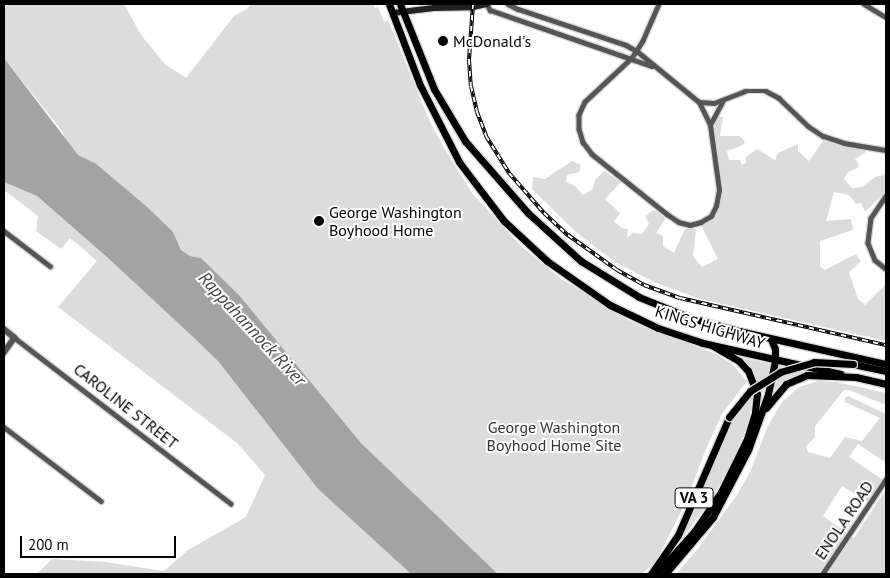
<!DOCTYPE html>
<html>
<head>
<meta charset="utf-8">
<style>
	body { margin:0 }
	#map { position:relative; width:890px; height:578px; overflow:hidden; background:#fff; font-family:"PT Sans",sans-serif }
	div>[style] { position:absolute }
	.green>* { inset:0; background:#dcdcdc }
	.water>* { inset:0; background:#a3a3a3 }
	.roads { filter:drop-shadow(1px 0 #dbdbdb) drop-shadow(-1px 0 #dbdbdb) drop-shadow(0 1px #dbdbdb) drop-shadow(0 -1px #dbdbdb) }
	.minor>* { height:4.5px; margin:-2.25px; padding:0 2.25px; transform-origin:2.25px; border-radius:2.25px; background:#555 }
	.tertiary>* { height:5.5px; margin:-2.75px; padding:0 2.75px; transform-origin:2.75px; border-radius:2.75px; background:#555 }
	.secondary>* { height:6px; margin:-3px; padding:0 3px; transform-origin:3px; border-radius:3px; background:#222 }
	.primary>* { height:7px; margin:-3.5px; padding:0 3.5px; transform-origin:3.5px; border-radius:3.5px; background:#000 }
	.trunk>* { height:7px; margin:-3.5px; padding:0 3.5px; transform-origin:3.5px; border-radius:3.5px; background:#000 }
	.rail>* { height:4px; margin-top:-2px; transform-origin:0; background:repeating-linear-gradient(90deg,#fff 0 5.5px,#000 0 11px); box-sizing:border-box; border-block:1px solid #000 }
	.bridges { filter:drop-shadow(1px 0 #dbdbdb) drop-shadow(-1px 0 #dbdbdb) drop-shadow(0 1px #dbdbdb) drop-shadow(0 -1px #dbdbdb) }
	.trunk-bridge>* { height:7px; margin:-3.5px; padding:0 3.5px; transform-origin:3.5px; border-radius:3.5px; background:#000 }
	.dots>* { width:14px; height:14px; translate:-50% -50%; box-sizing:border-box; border:2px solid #fff; border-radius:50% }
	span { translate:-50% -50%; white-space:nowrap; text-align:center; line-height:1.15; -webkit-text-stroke:4px #fff; paint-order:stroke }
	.shield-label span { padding:1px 4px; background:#fff; border:1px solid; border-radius:4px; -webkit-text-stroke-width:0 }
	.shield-label { font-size:15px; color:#000; font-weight:700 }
	.poi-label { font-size:16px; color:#000 }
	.left { translate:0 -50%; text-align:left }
	.street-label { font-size:16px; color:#000 }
	.park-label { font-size:16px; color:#333 }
	.water-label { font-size:18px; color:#444; font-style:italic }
	.frame { position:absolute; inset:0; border:5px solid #000; pointer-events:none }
	.scale { position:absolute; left:20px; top:536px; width:156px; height:22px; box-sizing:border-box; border:2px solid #000; border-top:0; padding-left:6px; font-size:15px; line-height:18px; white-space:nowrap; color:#000; -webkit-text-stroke:4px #fff; paint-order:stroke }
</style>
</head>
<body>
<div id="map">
	<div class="green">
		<div style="clip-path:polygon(4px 4px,124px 4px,141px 35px,166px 65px,186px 78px,234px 16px,247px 9px,251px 4px,373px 4px,375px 8px,378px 7px,384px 22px,388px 20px,430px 122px,446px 151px,472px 193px,521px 246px,560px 278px,628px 320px,716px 354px,732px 364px,747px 381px,722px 414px,705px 451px,686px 502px,656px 561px,642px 574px,498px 574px,361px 443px,239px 295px,201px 258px,190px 256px,181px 250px,95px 163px,78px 155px,66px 141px,62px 131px,4px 58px)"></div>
		<div style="clip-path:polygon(714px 117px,723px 117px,720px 136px,739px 136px,744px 140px,745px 143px,741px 146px,727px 151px,729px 160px,740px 160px,742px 165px,746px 163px,746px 157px,757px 149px,775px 160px,778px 153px,798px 144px,798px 151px,809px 161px,823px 141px,865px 149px,866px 152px,855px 159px,859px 164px,858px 168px,848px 172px,844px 179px,852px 188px,862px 187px,875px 177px,886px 174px,886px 191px,865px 212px,861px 203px,856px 204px,849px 195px,834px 192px,826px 221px,851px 219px,853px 230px,820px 241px,820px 267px,825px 270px,856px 254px,861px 261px,849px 272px,858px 299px,865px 305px,886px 284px,886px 341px,700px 299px,654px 282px,615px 262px,577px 233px,532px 189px,533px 177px,545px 179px,572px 161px,581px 165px,579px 172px,567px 175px,566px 182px,575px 186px,583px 195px,593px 189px,595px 180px,604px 171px,621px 182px,605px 199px,620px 213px,614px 222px,622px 228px,628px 229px,627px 238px,633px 233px,642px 234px,649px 224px,645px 216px,653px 210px,663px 214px,665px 219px,656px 233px,663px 236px,663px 246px,674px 253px,685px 229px,696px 229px,693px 256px,702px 267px,718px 259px,701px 225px,715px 214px,722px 192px,711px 127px)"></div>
		<div style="clip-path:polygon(4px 182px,37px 196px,108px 258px,193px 337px,218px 361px,318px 489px,411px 574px,37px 574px,52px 559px,105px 562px,164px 571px,188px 550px,246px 517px,265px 475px,237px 443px,58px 307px,97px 261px,70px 238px,61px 249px,36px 231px,38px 216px,4px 190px)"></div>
		<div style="clip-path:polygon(740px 357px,771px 364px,760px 405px,755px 376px)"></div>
		<div style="clip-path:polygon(779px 366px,781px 366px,806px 372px,785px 380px,772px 393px)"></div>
		<div style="clip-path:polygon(819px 381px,836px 382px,886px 393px,886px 405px,849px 390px,844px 390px,815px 426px,815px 437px,806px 446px,808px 452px,830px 458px,845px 437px,862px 441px,880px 418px,845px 402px,845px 398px,848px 396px,886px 414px,886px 463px,858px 444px,849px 457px,883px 480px,867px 501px,842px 486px,823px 516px,854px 538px,886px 489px,886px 574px,676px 574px,697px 550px,737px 495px,750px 472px,768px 426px,782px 402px,799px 387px)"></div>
		<div style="clip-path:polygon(753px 395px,749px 421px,733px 460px,713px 497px,675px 548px,732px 419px)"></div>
	</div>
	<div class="water">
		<div style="clip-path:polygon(4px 58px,78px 155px,95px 163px,146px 206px,173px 232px,181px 250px,190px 256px,201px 258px,239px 295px,361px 443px,498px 574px,411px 574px,318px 489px,218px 361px,193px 337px,108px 258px,37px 196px,4px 182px)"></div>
	</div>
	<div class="roads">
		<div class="minor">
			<div style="left:487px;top:4px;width:7px;rotate:63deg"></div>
			<div style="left:490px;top:10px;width:171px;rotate:19.1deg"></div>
			<div style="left:508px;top:4px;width:11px;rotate:27deg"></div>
			<div style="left:518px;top:9px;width:114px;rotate:18.4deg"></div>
			<div style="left:626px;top:45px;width:13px;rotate:29deg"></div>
			<div style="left:637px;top:51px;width:80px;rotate:39.4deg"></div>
			<div style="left:699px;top:102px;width:15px;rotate:4deg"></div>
			<div style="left:714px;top:103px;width:33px;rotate:-21deg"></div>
			<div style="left:745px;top:91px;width:21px"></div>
			<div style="left:766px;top:91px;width:15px;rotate:28deg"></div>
			<div style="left:779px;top:98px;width:40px;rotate:44deg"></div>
			<div style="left:808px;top:126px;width:18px;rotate:34deg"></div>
			<div style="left:823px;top:136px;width:22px;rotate:18deg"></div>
			<div style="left:844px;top:143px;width:43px;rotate:9.5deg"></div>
			<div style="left:659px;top:4px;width:40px;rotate:113.4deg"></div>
			<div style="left:643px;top:41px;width:20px;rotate:123deg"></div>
			<div style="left:632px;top:58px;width:64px;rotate:136.9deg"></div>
			<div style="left:585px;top:102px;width:14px;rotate:115deg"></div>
			<div style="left:579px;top:115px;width:14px;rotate:90deg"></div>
			<div style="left:579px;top:129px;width:14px;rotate:73deg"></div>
			<div style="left:583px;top:142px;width:15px;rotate:53deg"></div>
			<div style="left:592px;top:154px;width:96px;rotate:38.7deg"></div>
			<div style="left:667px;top:214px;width:14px;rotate:34deg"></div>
			<div style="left:679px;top:222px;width:11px;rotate:15deg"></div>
			<div style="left:690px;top:225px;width:11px;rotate:-15deg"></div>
			<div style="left:701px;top:222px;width:12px;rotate:-31deg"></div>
			<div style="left:711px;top:216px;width:11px;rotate:-63deg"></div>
			<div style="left:716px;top:206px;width:16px;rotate:-79deg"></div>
			<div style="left:719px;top:190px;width:66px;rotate:-97.9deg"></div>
			<div style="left:710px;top:125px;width:25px;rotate:-116deg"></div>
			<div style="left:864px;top:4px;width:26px;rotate:31deg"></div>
			<div style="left:710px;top:125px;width:27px;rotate:-62deg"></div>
			<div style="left:886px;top:196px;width:27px;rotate:124deg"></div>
			<div style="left:871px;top:218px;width:25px;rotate:97deg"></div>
			<div style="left:868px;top:243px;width:18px;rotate:68deg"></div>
			<div style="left:875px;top:260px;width:14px;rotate:39deg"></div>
			<div style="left:4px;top:231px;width:58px;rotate:37.3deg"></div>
			<div style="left:15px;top:338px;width:272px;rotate:37.5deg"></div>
			<div style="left:4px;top:427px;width:122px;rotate:37.3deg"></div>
			<div style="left:823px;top:573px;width:113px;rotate:-56.2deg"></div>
		</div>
		<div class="tertiary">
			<div style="left:4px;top:329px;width:14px;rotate:39deg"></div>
			<div style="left:15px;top:338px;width:19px;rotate:126deg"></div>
		</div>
		<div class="secondary">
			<div style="left:393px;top:13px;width:41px;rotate:-7deg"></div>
			<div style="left:434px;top:8px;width:39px;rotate:-1deg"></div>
			<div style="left:473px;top:7px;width:14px;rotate:-12deg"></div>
		</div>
		<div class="primary">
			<div style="left:389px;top:4px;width:87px;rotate:69.1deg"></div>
			<div style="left:420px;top:85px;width:86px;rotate:63.1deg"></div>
			<div style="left:459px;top:162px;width:74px;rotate:52.7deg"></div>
			<div style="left:504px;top:221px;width:59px;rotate:42.9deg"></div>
			<div style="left:547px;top:261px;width:77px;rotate:34.9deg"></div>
			<div style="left:610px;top:305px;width:53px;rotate:25.6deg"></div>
			<div style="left:658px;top:328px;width:47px;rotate:18.4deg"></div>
			<div style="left:703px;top:343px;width:141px;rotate:12.7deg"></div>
			<div style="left:400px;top:4px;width:92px;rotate:68.2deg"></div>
			<div style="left:434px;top:89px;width:61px;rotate:59.2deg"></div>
			<div style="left:465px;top:141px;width:96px;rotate:48.8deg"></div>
			<div style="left:528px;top:213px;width:72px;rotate:42.2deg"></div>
			<div style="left:581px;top:261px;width:68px;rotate:31.8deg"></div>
			<div style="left:639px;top:297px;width:56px;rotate:22deg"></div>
			<div style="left:691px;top:318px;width:50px;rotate:15.2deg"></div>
			<div style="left:739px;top:331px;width:151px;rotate:12.7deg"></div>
		</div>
		<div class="trunk">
			<div style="left:853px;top:364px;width:34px;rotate:12deg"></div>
			<div style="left:766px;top:408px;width:31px;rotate:-50deg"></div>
			<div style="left:786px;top:384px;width:23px;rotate:-23deg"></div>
			<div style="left:807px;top:375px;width:49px;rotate:2.3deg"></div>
			<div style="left:856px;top:377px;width:31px;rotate:13deg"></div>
			<div style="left:651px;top:574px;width:47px;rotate:-55.3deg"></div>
			<div style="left:678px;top:535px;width:129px;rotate:-66.6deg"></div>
			<div style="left:656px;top:574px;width:57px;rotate:-47.9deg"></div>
			<div style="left:694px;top:532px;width:48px;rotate:-56deg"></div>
			<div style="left:721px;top:492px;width:59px;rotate:-63.9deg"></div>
			<div style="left:747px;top:439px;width:28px;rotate:-73deg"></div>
			<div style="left:755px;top:412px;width:18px;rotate:-84deg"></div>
			<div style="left:757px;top:394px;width:25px;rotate:-111deg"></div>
			<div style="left:748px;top:371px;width:13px;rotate:-132deg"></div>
			<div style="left:739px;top:361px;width:32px;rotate:-150deg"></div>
			<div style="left:665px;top:574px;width:75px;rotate:-49.9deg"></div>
			<div style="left:713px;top:517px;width:76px;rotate:-62.4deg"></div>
			<div style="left:748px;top:450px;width:59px;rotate:-70.3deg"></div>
			<div style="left:768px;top:394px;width:35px;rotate:-78deg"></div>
			<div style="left:775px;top:360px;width:11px;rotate:-90deg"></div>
			<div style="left:775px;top:349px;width:11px;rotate:-112deg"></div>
		</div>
	</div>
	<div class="rail">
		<div style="left:473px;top:4px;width:56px;rotate:94.1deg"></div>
		<div style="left:469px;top:60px;width:26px;rotate:86deg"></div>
		<div style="left:471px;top:86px;width:27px;rotate:77deg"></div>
		<div style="left:477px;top:112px;width:26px;rotate:69deg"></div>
		<div style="left:486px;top:136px;width:44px;rotate:58.1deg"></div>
		<div style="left:509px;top:173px;width:53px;rotate:48.8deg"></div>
		<div style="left:544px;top:213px;width:33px;rotate:43deg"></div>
		<div style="left:568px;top:235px;width:60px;rotate:35.5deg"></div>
		<div style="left:617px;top:270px;width:31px;rotate:29deg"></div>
		<div style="left:644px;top:285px;width:38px;rotate:20deg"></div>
		<div style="left:680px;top:298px;width:211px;rotate:12.9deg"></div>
	</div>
	<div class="bridges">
		<div class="trunk-bridge">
			<div style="left:729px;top:417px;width:33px;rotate:-51deg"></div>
			<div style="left:750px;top:391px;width:36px;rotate:-32deg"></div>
			<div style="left:780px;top:372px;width:35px;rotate:-16deg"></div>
			<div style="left:814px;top:362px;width:39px;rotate:3deg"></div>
		</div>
	</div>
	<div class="dots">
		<div style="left:443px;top:41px;background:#000"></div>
		<div style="left:319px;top:221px;background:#000"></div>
	</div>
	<div class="shield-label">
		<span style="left:694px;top:498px">VA 3</span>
	</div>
	<div class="poi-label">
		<span class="left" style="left:453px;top:41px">McDonald's</span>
		<span class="left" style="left:329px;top:221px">George Washington<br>Boyhood Home</span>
	</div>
	<div class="street-label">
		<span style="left:710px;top:327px;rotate:17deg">KINGS HIGHWAY</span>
		<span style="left:126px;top:406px;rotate:38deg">CAROLINE STREET</span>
		<span style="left:844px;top:520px;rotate:-56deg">ENOLA ROAD</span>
	</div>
	<div class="park-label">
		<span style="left:554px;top:436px">George Washington<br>Boyhood Home Site</span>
	</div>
	<div class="water-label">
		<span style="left:252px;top:329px;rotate:47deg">Rappahannock River</span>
	</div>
	<div class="frame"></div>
	<div class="scale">200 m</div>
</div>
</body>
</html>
